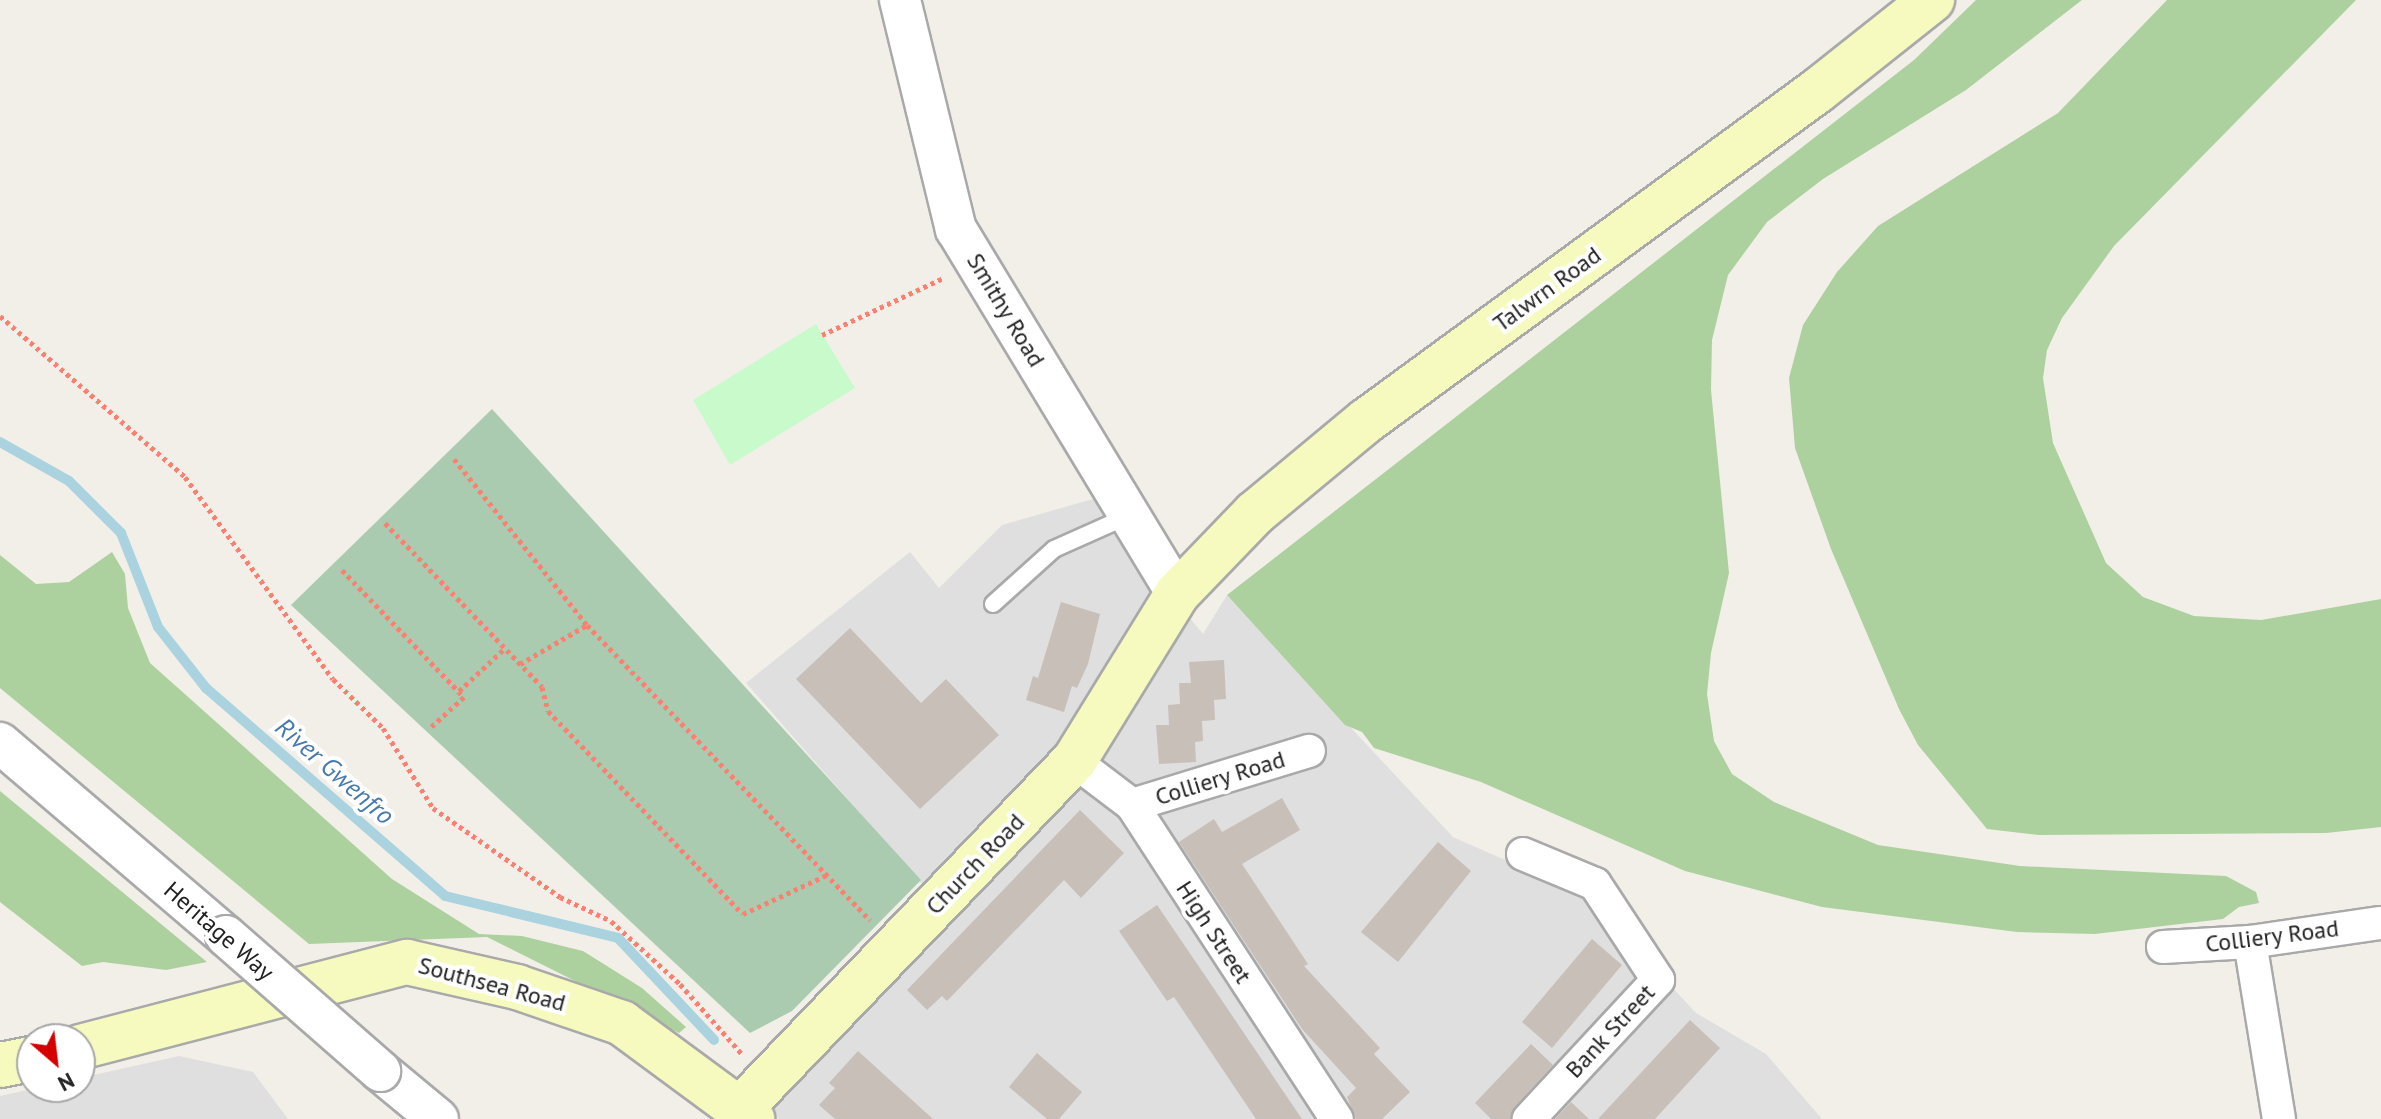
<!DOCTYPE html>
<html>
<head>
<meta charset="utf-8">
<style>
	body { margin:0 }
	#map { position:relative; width:2381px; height:1119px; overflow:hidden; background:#f2efe9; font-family:"PT Sans",sans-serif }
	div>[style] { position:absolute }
	.residential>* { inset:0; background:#e0dfdf }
	.forest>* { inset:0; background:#add19e }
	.cemetery>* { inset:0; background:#aacbaf }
	.park>* { inset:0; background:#c8facc }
	.stream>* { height:10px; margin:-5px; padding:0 5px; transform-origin:5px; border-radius:5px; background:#aad3df }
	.building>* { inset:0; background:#c7bfb8 }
	.path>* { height:5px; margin-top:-2.5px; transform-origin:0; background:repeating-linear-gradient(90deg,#fa8072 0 4px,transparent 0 8px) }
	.roads { filter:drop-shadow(2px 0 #a9a9a9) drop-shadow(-2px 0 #a9a9a9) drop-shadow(0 2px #a9a9a9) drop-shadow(0 -2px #a9a9a9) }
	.service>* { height:16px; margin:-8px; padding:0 8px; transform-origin:8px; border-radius:8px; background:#fff }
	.minor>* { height:32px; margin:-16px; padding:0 16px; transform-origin:16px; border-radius:16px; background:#fff }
	.tertiary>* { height:40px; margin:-20px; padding:0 20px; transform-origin:20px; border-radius:20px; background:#fff }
	.secondary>* { height:44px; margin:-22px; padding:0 22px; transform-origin:22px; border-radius:22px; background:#f7fabf }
	.bridges { filter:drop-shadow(2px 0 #a9a9a9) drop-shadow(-2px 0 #a9a9a9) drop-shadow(0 2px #a9a9a9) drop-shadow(0 -2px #a9a9a9) }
	.tertiary-bridge>* { height:40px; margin:-20px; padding:0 20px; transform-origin:20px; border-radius:20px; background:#fff }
	span { translate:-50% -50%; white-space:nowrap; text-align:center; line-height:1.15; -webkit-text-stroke:8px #fff; paint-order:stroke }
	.street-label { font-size:24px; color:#222 }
	.water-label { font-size:26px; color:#4a7aab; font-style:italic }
	.north { position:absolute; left:16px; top:1023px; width:80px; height:80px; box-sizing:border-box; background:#fff; border:2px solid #a7a7a7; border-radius:50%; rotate:152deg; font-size:22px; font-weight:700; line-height:32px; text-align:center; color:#222 }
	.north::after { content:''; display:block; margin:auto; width:28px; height:36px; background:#d40000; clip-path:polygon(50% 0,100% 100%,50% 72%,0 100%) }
</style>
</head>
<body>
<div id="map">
	<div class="residential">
		<div style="clip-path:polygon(1093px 499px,1203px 634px,1227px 595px,1453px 837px,1587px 896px,1696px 1013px,1766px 1054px,1822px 1119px,779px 1119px,771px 1111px,950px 916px,746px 683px,910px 552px,939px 588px,1002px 525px)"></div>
		<div style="clip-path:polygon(179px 1056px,253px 1072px,288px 1119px,0 1119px,0 1096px,40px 1087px,80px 1087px,80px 1078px)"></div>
	</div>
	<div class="forest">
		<div style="clip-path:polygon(1976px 0,2082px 0,1966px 90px,1823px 179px,1767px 222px,1728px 275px,1712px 340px,1711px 390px,1729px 573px,1711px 653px,1707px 694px,1714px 741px,1732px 774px,1774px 802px,1878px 845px,2020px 866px,2226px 876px,2256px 892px,2259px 903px,2239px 907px,2223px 919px,2095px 934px,2017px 932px,1822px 907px,1685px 871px,1481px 782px,1374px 748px,1362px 732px,1345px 725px,1227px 595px,1914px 60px)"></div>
		<div style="clip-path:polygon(2167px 0,2356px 0,2114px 246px,2062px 318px,2047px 350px,2043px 378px,2053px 443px,2106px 563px,2143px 597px,2194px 616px,2261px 620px,2381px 599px,2381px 827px,2326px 833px,2039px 835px,1987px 829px,1918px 745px,1899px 709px,1831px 549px,1795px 448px,1789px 378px,1803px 325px,1837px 272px,1878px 226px,2058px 113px)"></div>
		<div style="clip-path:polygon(112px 552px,125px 574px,128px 608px,150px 663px,392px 879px,479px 934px,522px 936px,583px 951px,642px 988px,686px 1027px,679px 1033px,487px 937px,309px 944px,0 688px,0 555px,36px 584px,69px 582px)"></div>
		<div style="clip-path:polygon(0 791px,207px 962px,166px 970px,103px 962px,82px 966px,0 902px)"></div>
	</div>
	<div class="cemetery">
		<div style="clip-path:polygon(492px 409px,921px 880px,792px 1011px,750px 1033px,291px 605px)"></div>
	</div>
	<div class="park">
		<div style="clip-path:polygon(816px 324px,855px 388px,730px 465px,693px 400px)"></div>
	</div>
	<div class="stream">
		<div style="left:0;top:442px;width:79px;rotate:29.5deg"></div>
		<div style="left:69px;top:481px;width:74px;rotate:45deg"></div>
		<div style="left:121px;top:533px;width:101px;rotate:68.5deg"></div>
		<div style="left:158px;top:627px;width:78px;rotate:51.8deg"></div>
		<div style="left:206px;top:688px;width:317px;rotate:41deg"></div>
		<div style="left:445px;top:896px;width:178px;rotate:13.6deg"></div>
		<div style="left:618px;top:938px;width:140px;rotate:46.7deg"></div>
	</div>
	<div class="building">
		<div style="clip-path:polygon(1061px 602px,1100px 614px,1088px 664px,1077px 688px,1072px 686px,1064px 712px,1026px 700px,1033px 676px,1038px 678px)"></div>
		<div style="clip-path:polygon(850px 628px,921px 703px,946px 679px,999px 735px,920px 809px,796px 679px)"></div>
		<div style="clip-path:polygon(1224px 660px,1226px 699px,1214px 700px,1215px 720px,1202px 721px,1203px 741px,1195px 742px,1196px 762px,1159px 764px,1156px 725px,1169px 725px,1168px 705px,1180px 704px,1179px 683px,1191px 683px,1189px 662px)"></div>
		<div style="clip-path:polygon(1282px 798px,1300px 830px,1242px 864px,1308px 964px,1304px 966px,1380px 1048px,1374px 1054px,1410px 1092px,1382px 1119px,1356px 1119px,1347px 1097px,1356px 1088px,1302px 1029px,1179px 842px,1214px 819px,1222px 832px)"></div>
		<div style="clip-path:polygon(1080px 810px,1124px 853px,1081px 898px,1064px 880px,947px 1001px,942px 996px,927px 1010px,907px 990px)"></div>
		<div style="clip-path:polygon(1438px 842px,1471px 871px,1398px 962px,1361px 932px)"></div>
		<div style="clip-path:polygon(1157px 905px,1204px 974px,1302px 1119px,1256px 1119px,1174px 997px,1167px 1001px,1119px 931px)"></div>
		<div style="clip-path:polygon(1592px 939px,1622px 965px,1552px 1048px,1522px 1022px)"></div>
		<div style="clip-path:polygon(1690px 1020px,1720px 1048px,1655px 1119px,1598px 1119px)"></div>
		<div style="clip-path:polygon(1531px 1044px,1553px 1065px,1515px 1106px,1511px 1119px,1491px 1119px,1475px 1103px)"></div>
		<div style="clip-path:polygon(858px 1051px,933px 1119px,835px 1119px,819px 1105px,835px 1088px,829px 1083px)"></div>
		<div style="clip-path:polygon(1037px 1053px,1082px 1092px,1059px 1119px,1047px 1119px,1009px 1087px)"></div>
		<div style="clip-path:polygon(1571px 1102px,1589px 1119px,1555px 1119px)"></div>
	</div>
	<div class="path">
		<div style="left:0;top:316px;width:245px;rotate:41deg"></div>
		<div style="left:185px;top:477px;width:250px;rotate:53.8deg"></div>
		<div style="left:333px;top:679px;width:70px;rotate:44.4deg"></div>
		<div style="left:383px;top:728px;width:94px;rotate:58deg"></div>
		<div style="left:433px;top:808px;width:155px;rotate:35deg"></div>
		<div style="left:560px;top:897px;width:56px;rotate:25.2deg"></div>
		<div style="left:611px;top:921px;width:93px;rotate:42.4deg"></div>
		<div style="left:680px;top:984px;width:94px;rotate:48.5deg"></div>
		<div style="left:822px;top:335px;width:134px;rotate:-25.2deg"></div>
		<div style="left:454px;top:459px;width:213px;rotate:51.3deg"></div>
		<div style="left:587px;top:625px;width:409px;rotate:46.2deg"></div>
		<div style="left:385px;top:523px;width:227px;rotate:46.2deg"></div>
		<div style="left:542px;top:687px;width:25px;rotate:76deg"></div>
		<div style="left:548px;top:711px;width:281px;rotate:46.2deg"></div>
		<div style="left:743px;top:914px;width:93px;rotate:-24.9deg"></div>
		<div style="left:342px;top:570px;width:176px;rotate:46.2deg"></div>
		<div style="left:464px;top:697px;width:47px;rotate:137.6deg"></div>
		<div style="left:520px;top:664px;width:78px;rotate:-30.2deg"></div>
		<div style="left:459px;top:691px;width:60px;rotate:-43deg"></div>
	</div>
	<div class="roads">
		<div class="service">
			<div style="left:993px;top:604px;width:82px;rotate:-42deg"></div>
			<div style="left:1054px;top:549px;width:81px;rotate:-24deg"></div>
		</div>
		<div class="minor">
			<div style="left:1074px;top:761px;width:73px;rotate:37.2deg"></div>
			<div style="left:1132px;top:805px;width:375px;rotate:56.9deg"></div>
			<div style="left:1132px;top:805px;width:185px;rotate:-17deg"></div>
			<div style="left:1523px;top:854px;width:78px;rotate:22.6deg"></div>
			<div style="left:1595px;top:884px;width:115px;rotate:56.7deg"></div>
			<div style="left:1658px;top:980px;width:190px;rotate:132.9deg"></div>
			<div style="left:2250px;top:942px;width:179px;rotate:80.7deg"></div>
			<div style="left:2163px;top:947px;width:87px;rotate:-3.3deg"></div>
			<div style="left:2250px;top:942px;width:132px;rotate:-8.3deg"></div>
		</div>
		<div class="tertiary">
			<div style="left:900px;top:0;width:236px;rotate:76.3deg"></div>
			<div style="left:956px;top:229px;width:427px;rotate:58.8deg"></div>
			<div style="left:0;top:743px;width:297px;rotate:40.5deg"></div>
			<div style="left:380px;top:1071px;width:75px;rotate:39.6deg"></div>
		</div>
		<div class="secondary">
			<div style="left:80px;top:1047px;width:338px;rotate:-14.6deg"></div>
			<div style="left:407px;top:962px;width:113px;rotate:12.8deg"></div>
			<div style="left:517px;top:987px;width:111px;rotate:18.9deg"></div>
			<div style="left:622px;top:1023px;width:162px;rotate:36.4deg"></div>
			<div style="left:0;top:1065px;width:33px;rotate:-11deg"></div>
			<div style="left:741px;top:1108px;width:481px;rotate:-46.2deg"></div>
			<div style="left:1074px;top:761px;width:196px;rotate:-58.3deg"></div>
			<div style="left:1177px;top:594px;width:112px;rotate:-46.1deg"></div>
			<div style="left:1255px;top:513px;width:144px;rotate:-39.7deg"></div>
			<div style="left:1366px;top:421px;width:559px;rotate:-36.19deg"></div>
			<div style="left:1817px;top:91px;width:147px;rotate:-38.4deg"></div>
		</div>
	</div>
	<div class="bridges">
		<div class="tertiary-bridge">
			<div style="left:226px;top:936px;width:205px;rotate:41.2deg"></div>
		</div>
	</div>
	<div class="street-label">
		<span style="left:1547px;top:289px;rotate:-36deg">Talwrn Road</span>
		<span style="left:1006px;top:310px;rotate:59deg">Smithy Road</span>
		<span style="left:1220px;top:778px;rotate:-17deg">Colliery Road</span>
		<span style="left:975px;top:864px;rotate:-46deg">Church Road</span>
		<span style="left:219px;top:931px;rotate:41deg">Heritage Way</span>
		<span style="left:1214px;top:932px;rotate:57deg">High Street</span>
		<span style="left:2272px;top:936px;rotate:-7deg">Colliery Road</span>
		<span style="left:492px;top:984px;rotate:15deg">Southsea Road</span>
		<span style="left:1610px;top:1031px;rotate:-47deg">Bank Street</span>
	</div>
	<div class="water-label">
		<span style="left:335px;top:771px;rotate:41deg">River Gwenfro</span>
	</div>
	<div class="north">N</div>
</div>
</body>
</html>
